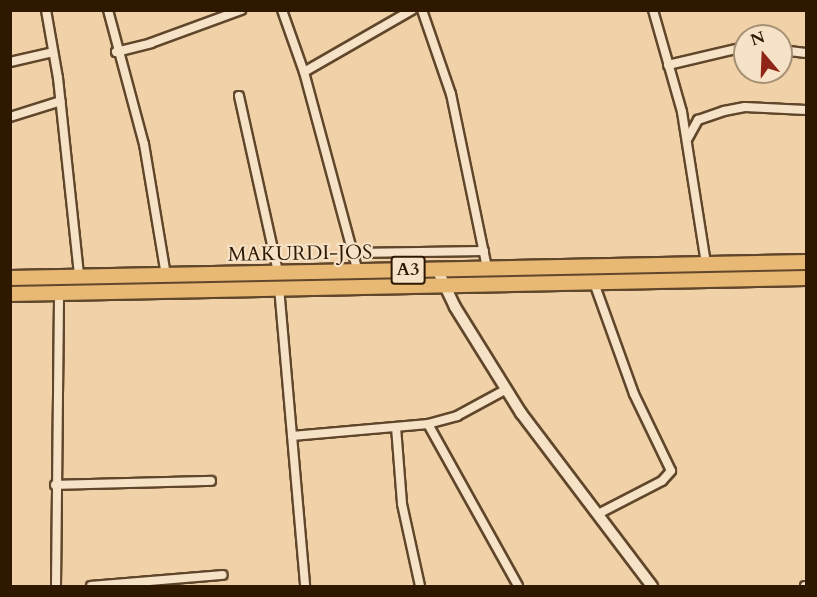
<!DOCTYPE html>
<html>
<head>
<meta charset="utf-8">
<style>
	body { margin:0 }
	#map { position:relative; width:817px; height:597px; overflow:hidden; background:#f1d2a8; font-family:Cardo,serif }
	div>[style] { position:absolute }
	.roads { filter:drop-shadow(2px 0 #60462a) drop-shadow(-2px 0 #60462a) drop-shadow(0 2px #60462a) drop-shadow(0 -2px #60462a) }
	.minor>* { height:8px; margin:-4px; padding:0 4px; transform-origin:4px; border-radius:4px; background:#f6e2c6 }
	.secondary>* { height:10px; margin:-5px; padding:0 5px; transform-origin:5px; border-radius:5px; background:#f6e2c6 }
	.trunk>* { height:14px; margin:-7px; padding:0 7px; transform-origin:7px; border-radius:7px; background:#e8b974 }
	span { translate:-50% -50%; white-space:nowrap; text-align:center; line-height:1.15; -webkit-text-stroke:4.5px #f6e2c6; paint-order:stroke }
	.shield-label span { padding:2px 4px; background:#f6e2c6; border:2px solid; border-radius:4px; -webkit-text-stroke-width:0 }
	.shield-label { font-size:18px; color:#2f1800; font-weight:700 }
	.street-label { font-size:20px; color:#2f1800 }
	.frame { position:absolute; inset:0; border:12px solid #2f1800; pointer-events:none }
	.north { position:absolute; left:733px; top:24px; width:60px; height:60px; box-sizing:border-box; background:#f6e2c6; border:2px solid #a69177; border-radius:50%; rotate:341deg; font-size:16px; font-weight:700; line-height:24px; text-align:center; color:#2f1800 }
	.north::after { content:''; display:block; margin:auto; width:21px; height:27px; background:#8f2418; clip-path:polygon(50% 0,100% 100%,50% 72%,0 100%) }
</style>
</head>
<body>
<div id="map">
	<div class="roads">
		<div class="minor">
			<div style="left:46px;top:10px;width:69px;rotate:80deg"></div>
			<div style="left:58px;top:78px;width:199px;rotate:83.9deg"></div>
			<div style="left:108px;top:10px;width:139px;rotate:75deg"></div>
			<div style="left:144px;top:144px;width:133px;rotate:80.5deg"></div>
			<div style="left:282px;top:10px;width:66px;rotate:70.5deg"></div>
			<div style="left:304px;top:72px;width:207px;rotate:74.9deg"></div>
			<div style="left:422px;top:10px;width:89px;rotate:71deg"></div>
			<div style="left:451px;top:94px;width:178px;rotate:78.3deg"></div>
			<div style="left:653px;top:10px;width:106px;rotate:74.1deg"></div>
			<div style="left:682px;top:112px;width:154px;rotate:81deg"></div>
			<div style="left:781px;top:50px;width:25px;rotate:7deg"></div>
			<div style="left:116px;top:52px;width:36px;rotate:-14deg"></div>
			<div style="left:151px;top:43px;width:96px;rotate:-20.1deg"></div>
			<div style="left:10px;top:62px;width:44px;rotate:-13.1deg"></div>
			<div style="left:668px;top:65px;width:79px;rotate:-13.2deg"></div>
			<div style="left:304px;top:72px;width:125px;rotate:-29.9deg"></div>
			<div style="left:239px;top:96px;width:180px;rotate:77.5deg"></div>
			<div style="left:10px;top:117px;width:53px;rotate:-17.4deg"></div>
			<div style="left:688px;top:138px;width:21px;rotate:-61deg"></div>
			<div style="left:698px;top:120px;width:28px;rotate:-19deg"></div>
			<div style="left:724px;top:111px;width:21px;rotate:-11deg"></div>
			<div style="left:745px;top:107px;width:61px;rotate:2.8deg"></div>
			<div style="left:354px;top:253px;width:130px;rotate:-0.9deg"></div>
			<div style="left:593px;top:280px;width:121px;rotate:70.2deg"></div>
			<div style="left:634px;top:394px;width:85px;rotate:64.3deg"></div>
			<div style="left:671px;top:471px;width:13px;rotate:132deg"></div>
			<div style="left:662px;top:481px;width:72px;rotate:152.7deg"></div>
			<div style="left:279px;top:287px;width:300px;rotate:85deg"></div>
			<div style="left:428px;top:424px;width:185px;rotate:60.9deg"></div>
			<div style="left:396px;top:427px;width:77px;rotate:85.5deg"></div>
			<div style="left:402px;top:504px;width:84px;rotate:77.6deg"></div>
			<div style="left:292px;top:436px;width:137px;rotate:-5deg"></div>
			<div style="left:428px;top:424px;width:30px;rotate:-15deg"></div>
			<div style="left:457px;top:416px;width:55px;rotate:-28.4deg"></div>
			<div style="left:55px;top:485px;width:156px;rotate:-1.5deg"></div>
			<div style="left:56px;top:586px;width:293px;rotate:-89.4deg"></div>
			<div style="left:91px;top:586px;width:132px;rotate:-4.8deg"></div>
			<div style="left:805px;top:586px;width:1px"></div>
		</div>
		<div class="secondary">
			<div style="left:437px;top:269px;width:42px;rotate:64.7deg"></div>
			<div style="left:455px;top:307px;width:125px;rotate:58.1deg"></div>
			<div style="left:521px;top:413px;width:217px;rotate:52.9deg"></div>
		</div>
		<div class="trunk">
			<div style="left:10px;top:278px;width:796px;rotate:-1.15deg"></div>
			<div style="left:10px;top:294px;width:796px;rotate:-1.15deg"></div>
		</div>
	</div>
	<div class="shield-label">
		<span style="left:408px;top:270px">A3</span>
	</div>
	<div class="street-label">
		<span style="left:300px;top:253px;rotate:-1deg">MAKURDI-JOS</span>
	</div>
	<div class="frame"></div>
	<div class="north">N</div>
</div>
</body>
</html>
